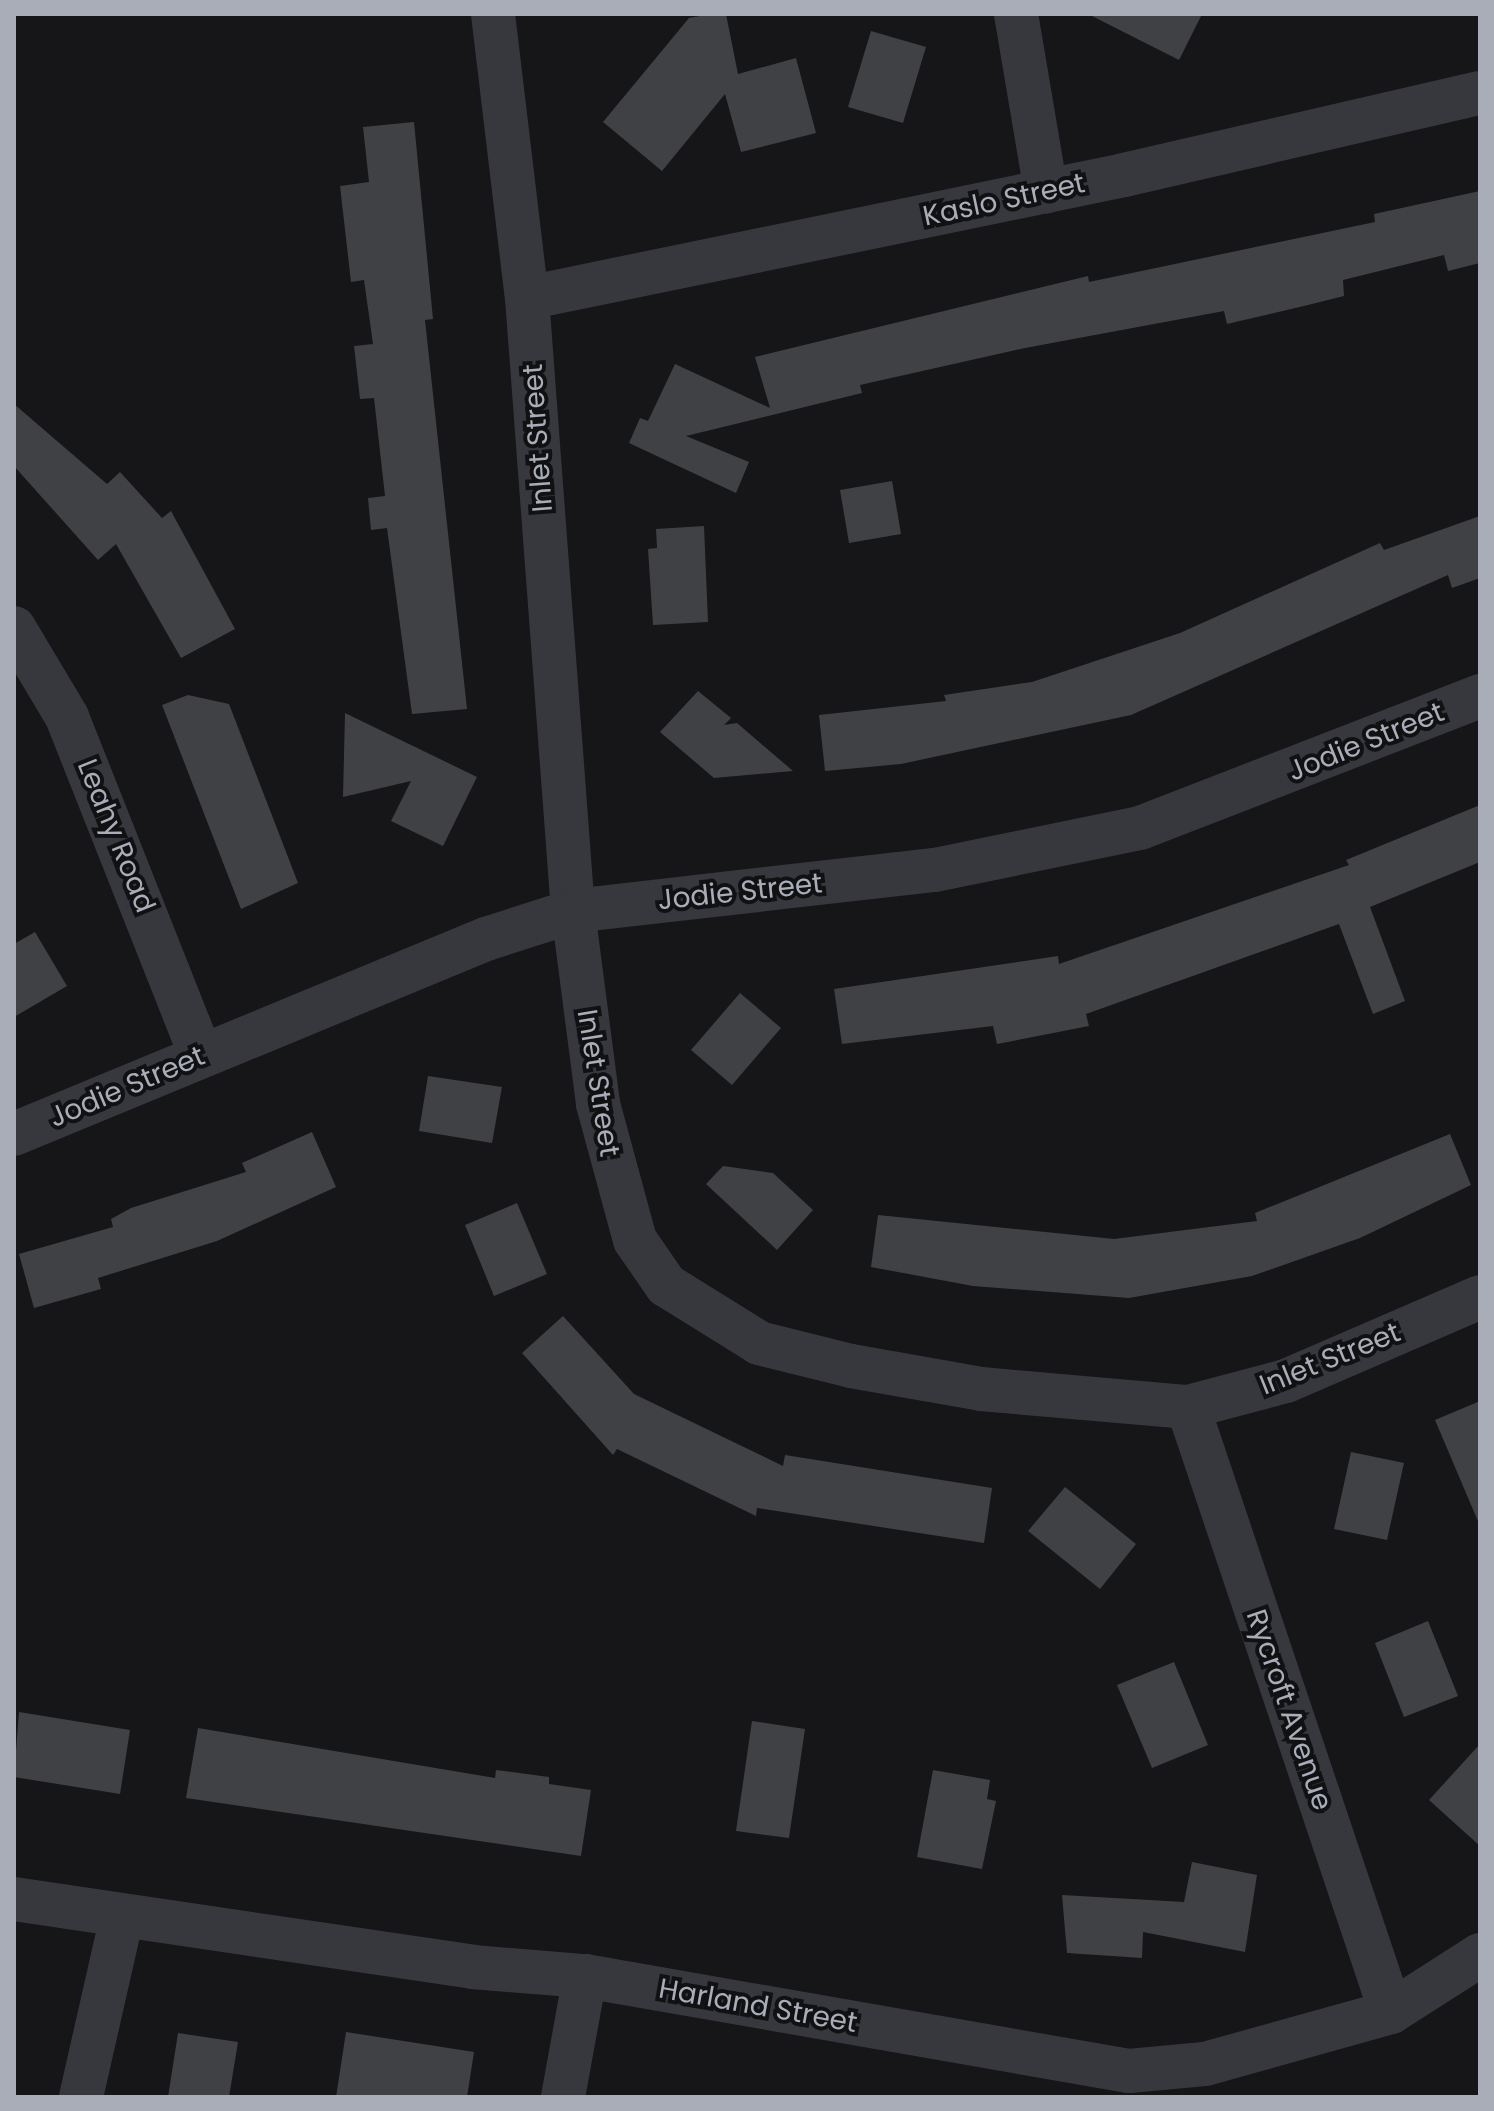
<!DOCTYPE html>
<html>
<head>
<meta charset="utf-8">
<style>
	body { margin:0 }
	#map { position:relative; width:1494px; height:2111px; overflow:hidden; background:#161618; font-family:Poppins,sans-serif }
	div>[style] { position:absolute }
	.building>* { inset:0; background:#404145 }
	.minor>* { height:44px; margin:-22px; padding:0 22px; transform-origin:22px; border-radius:22px; background:#37383d }
	span { translate:-50% -50%; white-space:nowrap; text-align:center; line-height:1.15; -webkit-text-stroke:8px #111113; paint-order:stroke }
	.street-label { font-size:28px; color:#a8adb8 }
	.frame { position:absolute; inset:0; border:16px solid #a8adb8; pointer-events:none }
</style>
</head>
<body>
<div id="map">
	<div class="building">
		<div style="clip-path:polygon(711px 14px,726px 14px,738px 74px,796px 58px,816px 133px,741px 152px,725px 94px,662px 171px,603px 122px,689px 18px)"></div>
		<div style="clip-path:polygon(1088px 14px,1202px 14px,1179px 60px)"></div>
		<div style="clip-path:polygon(871px 31px,926px 47px,903px 123px,848px 107px)"></div>
		<div style="clip-path:polygon(414px 122px,433px 319px,425px 320px,467px 709px,412px 714px,387px 528px,371px 530px,368px 498px,385px 496px,374px 398px,360px 399px,354px 346px,373px 344px,364px 280px,351px 282px,340px 186px,369px 182px,363px 127px)"></div>
		<div style="clip-path:polygon(1480px 191px,1480px 263px,1448px 271px,1444px 255px,1343px 280px,1344px 296px,1308px 305px,1227px 324px,1224px 311px,1025px 348px,860px 385px,862px 393px,686px 436px,749px 462px,736px 493px,629px 443px,640px 418px,648px 421px,675px 364px,770px 408px,755px 357px,1088px 276px,1089px 282px,1375px 222px,1374px 214px)"></div>
		<div style="clip-path:polygon(14px 404px,107px 484px,120px 472px,162px 518px,171px 511px,235px 629px,181px 658px,116px 544px,98px 560px,14px 466px)"></div>
		<div style="clip-path:polygon(892px 481px,901px 534px,849px 543px,840px 490px)"></div>
		<div style="clip-path:polygon(1480px 516px,1480px 578px,1452px 588px,1448px 575px,1131px 715px,901px 764px,825px 771px,819px 715px,946px 701px,944px 695px,1032px 682px,1180px 633px,1380px 543px,1384px 550px)"></div>
		<div style="clip-path:polygon(704px 526px,708px 622px,653px 625px,648px 549px,657px 548px,656px 529px)"></div>
		<div style="clip-path:polygon(698px 691px,731px 718px,724px 725px,737px 723px,793px 771px,714px 778px,660px 732px)"></div>
		<div style="clip-path:polygon(188px 695px,229px 704px,298px 883px,241px 909px,162px 705px)"></div>
		<div style="clip-path:polygon(345px 713px,477px 777px,443px 846px,391px 821px,411px 781px,343px 797px)"></div>
		<div style="clip-path:polygon(1480px 805px,1480px 862px,1370px 907px,1405px 1001px,1373px 1014px,1339px 924px,1086px 1014px,1089px 1026px,997px 1044px,993px 1026px,842px 1044px,834px 989px,1058px 956px,1059px 964px,1349px 865px,1346px 860px)"></div>
		<div style="clip-path:polygon(35px 932px,67px 986px,14px 1017px,14px 944px)"></div>
		<div style="clip-path:polygon(740px 993px,781px 1028px,732px 1085px,691px 1050px)"></div>
		<div style="clip-path:polygon(428px 1076px,502px 1087px,492px 1143px,419px 1131px)"></div>
		<div style="clip-path:polygon(312px 1132px,336px 1187px,217px 1241px,98px 1278px,101px 1289px,34px 1308px,19px 1254px,113px 1227px,111px 1219px,131px 1208px,246px 1172px,242px 1163px)"></div>
		<div style="clip-path:polygon(1450px 1134px,1471px 1185px,1360px 1238px,1252px 1276px,1129px 1298px,973px 1286px,871px 1267px,878px 1215px,1114px 1239px,1257px 1221px,1255px 1213px)"></div>
		<div style="clip-path:polygon(723px 1166px,773px 1173px,813px 1210px,777px 1250px,706px 1184px)"></div>
		<div style="clip-path:polygon(517px 1203px,547px 1274px,494px 1296px,465px 1225px)"></div>
		<div style="clip-path:polygon(563px 1316px,634px 1394px,783px 1466px,785px 1455px,992px 1488px,984px 1543px,757px 1508px,756px 1516px,617px 1449px,613px 1455px,522px 1353px)"></div>
		<div style="clip-path:polygon(1480px 1401px,1480px 1526px,1435px 1420px)"></div>
		<div style="clip-path:polygon(1351px 1452px,1404px 1463px,1387px 1540px,1334px 1529px)"></div>
		<div style="clip-path:polygon(1065px 1487px,1136px 1544px,1100px 1589px,1028px 1531px)"></div>
		<div style="clip-path:polygon(1428px 1621px,1458px 1696px,1404px 1717px,1375px 1643px)"></div>
		<div style="clip-path:polygon(1174px 1662px,1208px 1745px,1152px 1768px,1117px 1685px)"></div>
		<div style="clip-path:polygon(19px 1712px,130px 1730px,120px 1794px,14px 1777px)"></div>
		<div style="clip-path:polygon(752px 1721px,805px 1729px,789px 1838px,736px 1831px)"></div>
		<div style="clip-path:polygon(198px 1728px,495px 1778px,496px 1770px,549px 1777px,549px 1784px,591px 1790px,581px 1856px,186px 1798px)"></div>
		<div style="clip-path:polygon(1480px 1744px,1480px 1846px,1429px 1800px)"></div>
		<div style="clip-path:polygon(933px 1770px,990px 1780px,987px 1799px,996px 1801px,982px 1869px,917px 1857px)"></div>
		<div style="clip-path:polygon(1192px 1862px,1257px 1875px,1245px 1952px,1143px 1932px,1142px 1958px,1067px 1953px,1062px 1895px,1184px 1902px)"></div>
		<div style="clip-path:polygon(346px 2032px,474px 2052px,467px 2097px,336px 2097px)"></div>
		<div style="clip-path:polygon(178px 2033px,238px 2042px,229px 2097px,168px 2097px)"></div>
	</div>
	<div class="minor">
		<div style="left:493px;top:14px;width:286px;rotate:83.2deg"></div>
		<div style="left:527px;top:298px;width:615px;rotate:85.71deg"></div>
		<div style="left:573px;top:911px;width:195px;rotate:82.6deg"></div>
		<div style="left:598px;top:1104px;width:141px;rotate:74.8deg"></div>
		<div style="left:635px;top:1240px;width:55px;rotate:55.4deg"></div>
		<div style="left:666px;top:1285px;width:110px;rotate:31.9deg"></div>
		<div style="left:759px;top:1343px;width:95px;rotate:14deg"></div>
		<div style="left:851px;top:1366px;width:132px;rotate:10deg"></div>
		<div style="left:981px;top:1389px;width:208px;rotate:5deg"></div>
		<div style="left:1188px;top:1407px;width:101px;rotate:-14.9deg"></div>
		<div style="left:1286px;top:1381px;width:211px;rotate:-23.4deg"></div>
		<div style="left:1016px;top:14px;width:180px;rotate:80.4deg"></div>
		<div style="left:527px;top:298px;width:610px;rotate:-11.64deg"></div>
		<div style="left:1124px;top:175px;width:365px;rotate:-13deg"></div>
		<div style="left:14px;top:628px;width:104px;rotate:59.2deg"></div>
		<div style="left:67px;top:717px;width:361px;rotate:68.4deg"></div>
		<div style="left:14px;top:1134px;width:511px;rotate:-22.45deg"></div>
		<div style="left:486px;top:939px;width:91px;rotate:-17.8deg"></div>
		<div style="left:573px;top:911px;width:364px;rotate:-6.5deg"></div>
		<div style="left:935px;top:870px;width:209px;rotate:-11.6deg"></div>
		<div style="left:1140px;top:828px;width:365px;rotate:-21.2deg"></div>
		<div style="left:1188px;top:1407px;width:638px;rotate:71.45deg"></div>
		<div style="left:14px;top:1899px;width:463px;rotate:8.4deg"></div>
		<div style="left:472px;top:1967px;width:113px;rotate:4.6deg"></div>
		<div style="left:585px;top:1976px;width:552px;rotate:9.91deg"></div>
		<div style="left:1129px;top:2071px;width:76px;rotate:-5.3deg"></div>
		<div style="left:1205px;top:2064px;width:193px;rotate:-15.6deg"></div>
		<div style="left:1391px;top:2012px;width:106px;rotate:-32.6deg"></div>
		<div style="left:81px;top:2097px;width:186px;rotate:-77.2deg"></div>
		<div style="left:563px;top:2097px;width:123px;rotate:-79.7deg"></div>
	</div>
	<div class="street-label">
		<span style="left:1004px;top:200px;rotate:-12deg">Kaslo Street</span>
		<span style="left:538px;top:438px;rotate:-94deg">Inlet Street</span>
		<span style="left:1366px;top:742px;rotate:-22deg">Jodie Street</span>
		<span style="left:116px;top:836px;rotate:68deg">Leahy Road</span>
		<span style="left:740px;top:892px;rotate:-6deg">Jodie Street</span>
		<span style="left:598px;top:1083px;rotate:81deg">Inlet Street</span>
		<span style="left:127px;top:1087px;rotate:-23deg">Jodie Street</span>
		<span style="left:1330px;top:1359px;rotate:-22deg">Inlet Street</span>
		<span style="left:1289px;top:1710px;rotate:71deg">Rycroft Avenue</span>
		<span style="left:758px;top:2006px;rotate:10deg">Harland Street</span>
	</div>
	<div class="frame"></div>
</div>
</body>
</html>
